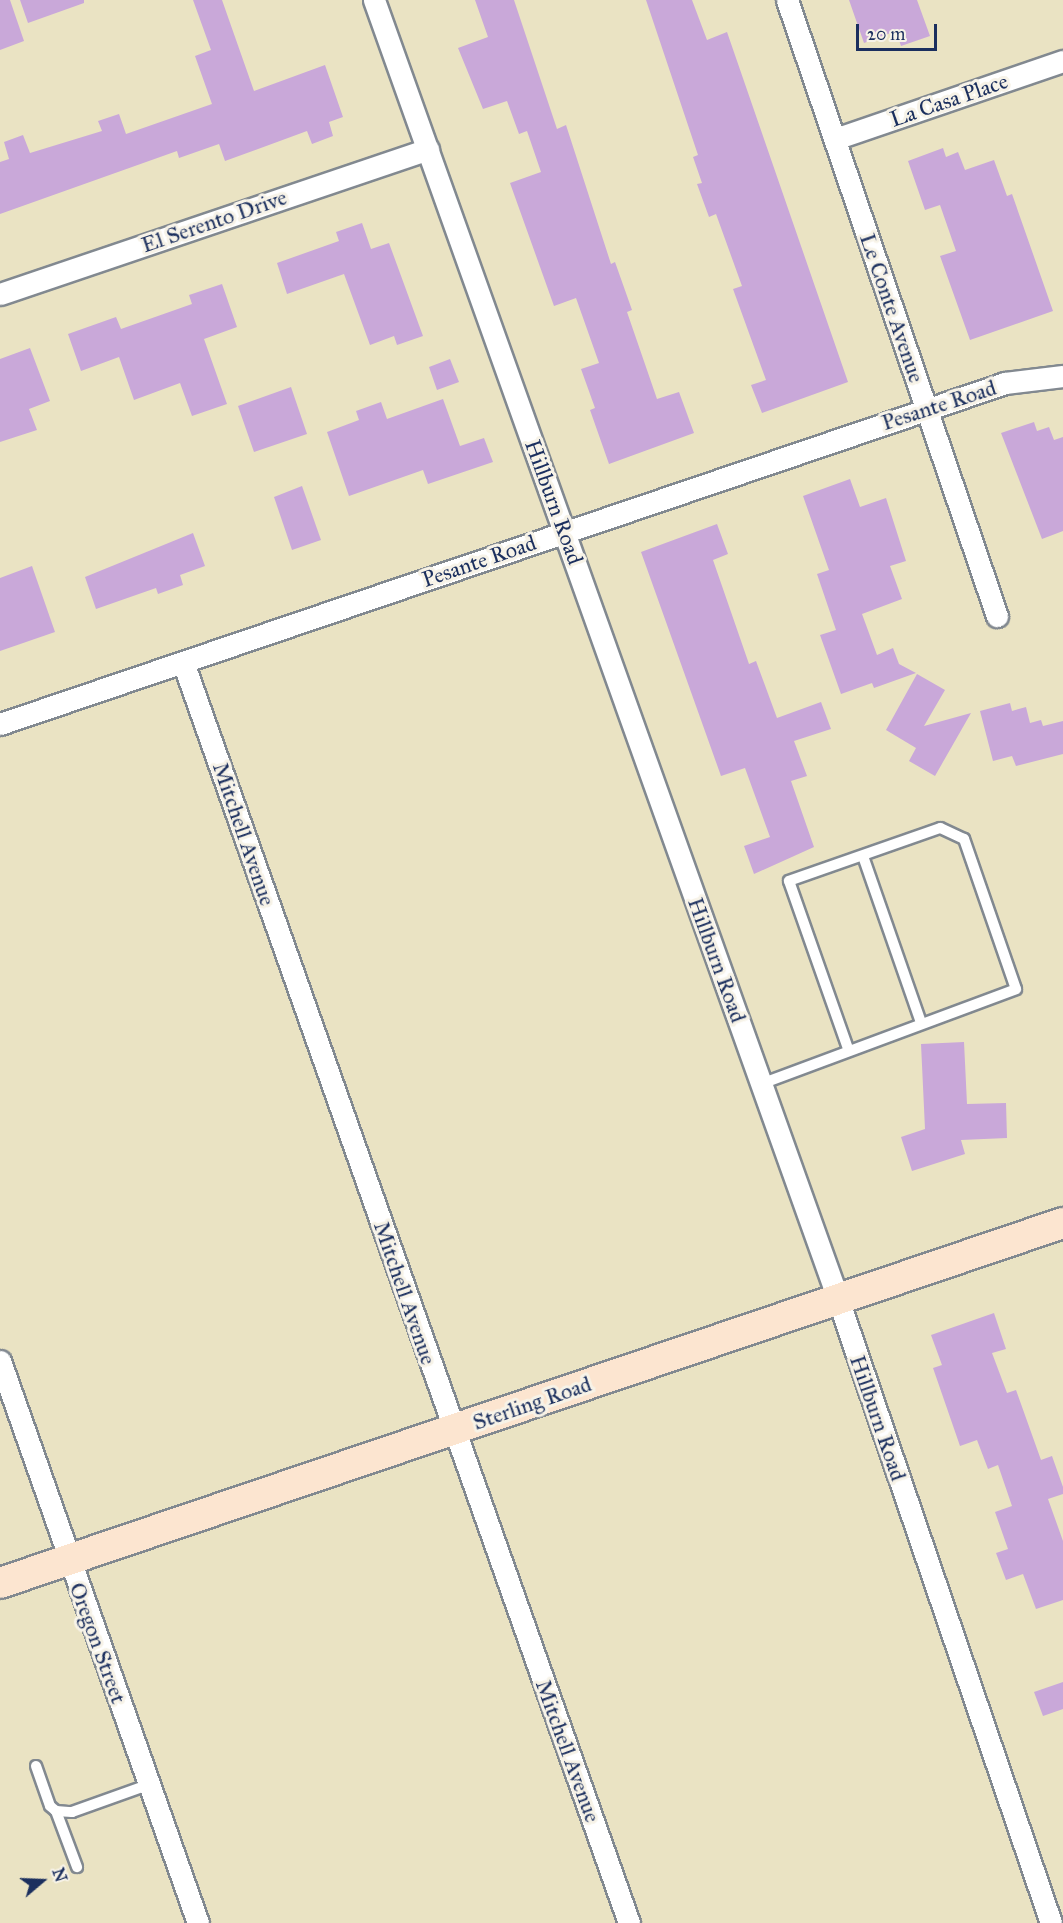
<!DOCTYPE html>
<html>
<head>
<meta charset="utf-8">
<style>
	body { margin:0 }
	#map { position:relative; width:1063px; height:1923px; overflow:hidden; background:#eae3c3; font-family:"IM FELL Great Primer",serif }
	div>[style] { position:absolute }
	.building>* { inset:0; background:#c9a8d9 }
	.roads { filter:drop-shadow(2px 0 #828990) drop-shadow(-2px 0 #828990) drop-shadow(0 2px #828990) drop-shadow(0 -2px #828990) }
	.lane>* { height:10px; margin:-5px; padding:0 5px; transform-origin:5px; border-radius:5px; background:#fff }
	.street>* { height:21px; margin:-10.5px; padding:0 10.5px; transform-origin:10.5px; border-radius:10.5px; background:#fff }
	.secondary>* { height:30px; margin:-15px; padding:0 15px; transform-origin:15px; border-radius:15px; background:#fce5d0 }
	span { translate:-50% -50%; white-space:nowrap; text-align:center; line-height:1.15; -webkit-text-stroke:6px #f7f3e8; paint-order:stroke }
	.street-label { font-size:22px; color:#1b2f5e }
	.north { position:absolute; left:12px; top:1851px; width:60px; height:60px; -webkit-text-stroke:4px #f7f3e8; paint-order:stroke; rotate:71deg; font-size:16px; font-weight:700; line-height:24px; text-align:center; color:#1b2f5e }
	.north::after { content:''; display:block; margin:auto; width:21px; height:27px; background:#1b2f5e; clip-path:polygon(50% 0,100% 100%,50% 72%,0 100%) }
	.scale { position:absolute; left:856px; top:24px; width:81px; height:27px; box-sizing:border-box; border:3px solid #1b2f5e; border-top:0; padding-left:8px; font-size:18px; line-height:21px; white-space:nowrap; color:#1b2f5e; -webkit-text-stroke:4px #f7f3e8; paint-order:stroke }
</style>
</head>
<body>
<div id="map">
	<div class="building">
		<div style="clip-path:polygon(0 0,10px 0,24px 41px,0 50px)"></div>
		<div style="clip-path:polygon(20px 0,84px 0,84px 3px,28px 23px)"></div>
		<div style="clip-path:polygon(193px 0,222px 0,254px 91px,325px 65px,343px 117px,329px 122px,333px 136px,312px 144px,307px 131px,225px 161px,219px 144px,179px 158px,177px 151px,0 214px,0 162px,9px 159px,4px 142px,23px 135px,30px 153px,102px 131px,98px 121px,119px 114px,126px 134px,212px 104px,195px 56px,211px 50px)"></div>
		<div style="clip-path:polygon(475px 0,514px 0,557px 129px,566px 125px,611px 264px,615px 262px,632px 310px,627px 312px,657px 399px,679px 392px,694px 433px,609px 464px,590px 410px,595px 408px,581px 369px,599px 363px,576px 298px,554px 306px,510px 183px,541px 172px,527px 131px,519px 134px,507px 101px,483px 109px,458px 48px,488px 37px)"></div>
		<div style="clip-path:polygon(646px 0,692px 0,707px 40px,727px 32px,848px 382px,762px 413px,751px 385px,766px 380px,733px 289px,742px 286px,716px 214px,709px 217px,697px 184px,702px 183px,693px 157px,698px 155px)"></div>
		<div style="clip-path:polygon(849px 0,917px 0,930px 36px,901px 46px,896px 31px,864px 43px)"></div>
		<div style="clip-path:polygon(943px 148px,946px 157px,958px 152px,965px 170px,994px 160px,1007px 196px,1012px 194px,1053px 311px,970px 340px,940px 256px,956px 251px,940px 205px,925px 210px,908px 161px)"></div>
		<div style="clip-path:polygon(362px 223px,371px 249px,389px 243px,423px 336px,397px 345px,394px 336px,370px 345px,344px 274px,287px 294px,277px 263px,339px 241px,336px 232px)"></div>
		<div style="clip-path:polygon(222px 284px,237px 327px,204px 339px,227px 404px,192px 416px,180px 383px,134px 400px,119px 357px,81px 371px,68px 334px,116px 317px,121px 329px,192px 304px,189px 295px)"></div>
		<div style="clip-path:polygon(30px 348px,50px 401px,29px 409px,37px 430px,0 442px,0 359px)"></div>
		<div style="clip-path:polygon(450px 359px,459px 382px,437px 390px,429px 367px)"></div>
		<div style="clip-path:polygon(291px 387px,307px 434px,254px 452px,238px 406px)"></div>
		<div style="clip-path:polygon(443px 399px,460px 446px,484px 438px,493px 462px,428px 484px,423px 470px,349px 496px,327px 432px,359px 420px,356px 411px,381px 402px,387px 419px)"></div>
		<div style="clip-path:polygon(1034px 422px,1037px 431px,1049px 427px,1054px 440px,1063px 437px,1063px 531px,1042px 539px,1001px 433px)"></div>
		<div style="clip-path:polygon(850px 479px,860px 507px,886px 498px,906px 561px,890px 566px,902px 599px,862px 614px,877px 655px,893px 648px,899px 664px,916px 673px,874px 688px,872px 683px,841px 694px,820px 635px,836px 630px,817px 574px,829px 570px,803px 496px)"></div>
		<div style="clip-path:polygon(302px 486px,321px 540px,292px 550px,274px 497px)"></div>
		<div style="clip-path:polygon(717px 524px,728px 554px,713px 560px,749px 664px,756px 661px,777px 718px,821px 702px,831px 729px,794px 741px,807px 776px,791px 781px,814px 847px,754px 874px,744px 846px,770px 837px,745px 768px,721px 776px,641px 552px)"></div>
		<div style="clip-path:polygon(193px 533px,205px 566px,180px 575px,183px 585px,158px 594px,156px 588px,96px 609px,85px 577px)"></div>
		<div style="clip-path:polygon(32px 566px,55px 632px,0 651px,0 578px)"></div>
		<div style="clip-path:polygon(917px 674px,945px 690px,924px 726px,971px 713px,935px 776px,909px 761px,916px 748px,886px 730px)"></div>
		<div style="clip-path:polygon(1010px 703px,1012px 711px,1026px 707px,1030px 723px,1041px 720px,1043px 726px,1063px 721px,1063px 754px,1016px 766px,1012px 756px,993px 761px,980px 711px)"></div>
		<div style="clip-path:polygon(964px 1042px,967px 1104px,1006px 1103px,1007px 1138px,961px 1140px,965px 1154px,912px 1171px,901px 1137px,925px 1129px,921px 1044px)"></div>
		<div style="clip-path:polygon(994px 1313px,1006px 1349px,992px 1353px,1007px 1393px,1016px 1390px,1041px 1460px,1052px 1456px,1063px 1487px,1063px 1494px,1048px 1499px,1063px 1541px,1063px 1600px,1036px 1609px,1023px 1574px,1006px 1580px,996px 1553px,1008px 1549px,995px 1512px,1012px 1506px,998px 1465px,988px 1469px,977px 1440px,960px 1446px,933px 1368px,942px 1365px,931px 1335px)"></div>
		<div style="clip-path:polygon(1063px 1682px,1063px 1709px,1043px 1716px,1034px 1692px)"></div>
	</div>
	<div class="roads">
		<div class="lane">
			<div style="left:863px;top:856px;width:177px;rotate:70.8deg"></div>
			<div style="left:761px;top:1084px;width:272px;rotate:-20.4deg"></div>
			<div style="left:1016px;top:989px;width:159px;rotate:-109.1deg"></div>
			<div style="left:964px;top:839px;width:26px;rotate:-155deg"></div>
			<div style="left:940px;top:828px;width:160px;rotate:160.7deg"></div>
			<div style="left:789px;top:881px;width:178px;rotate:70.6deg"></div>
			<div style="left:36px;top:1766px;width:42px;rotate:70.7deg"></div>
			<div style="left:50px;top:1806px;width:8px;rotate:40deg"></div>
			<div style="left:56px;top:1811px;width:16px;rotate:4deg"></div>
			<div style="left:72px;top:1812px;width:81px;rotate:-19.6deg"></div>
			<div style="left:56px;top:1811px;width:60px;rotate:69.4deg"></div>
		</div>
		<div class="street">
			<div style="left:374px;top:0;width:1379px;rotate:70.34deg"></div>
			<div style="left:838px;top:1299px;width:659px;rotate:71.15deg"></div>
			<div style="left:787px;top:0;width:651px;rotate:71.18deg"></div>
			<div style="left:835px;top:139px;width:241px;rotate:-18.9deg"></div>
			<div style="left:0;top:294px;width:452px;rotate:-18.7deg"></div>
			<div style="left:183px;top:662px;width:1338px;rotate:70.52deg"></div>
			<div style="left:0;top:724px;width:1061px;rotate:-18.74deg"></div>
			<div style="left:1005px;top:383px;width:58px;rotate:-6.9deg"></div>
			<div style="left:0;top:1361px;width:596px;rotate:70.59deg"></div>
		</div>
		<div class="secondary">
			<div style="left:0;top:1583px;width:1122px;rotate:-18.71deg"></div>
		</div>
	</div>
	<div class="street-label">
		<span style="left:949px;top:100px;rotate:-19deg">La Casa Place</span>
		<span style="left:214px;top:221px;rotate:-19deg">El Serento Drive</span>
		<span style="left:892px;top:308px;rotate:71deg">Le Conte Avenue</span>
		<span style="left:939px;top:405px;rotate:-18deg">Pesante Road</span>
		<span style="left:554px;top:502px;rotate:70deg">Hillburn Road</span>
		<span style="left:479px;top:561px;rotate:-19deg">Pesante Road</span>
		<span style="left:244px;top:834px;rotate:71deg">Mitchell Avenue</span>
		<span style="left:717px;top:960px;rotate:70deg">Hillburn Road</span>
		<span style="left:405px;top:1293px;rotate:71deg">Mitchell Avenue</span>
		<span style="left:532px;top:1403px;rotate:-19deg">Sterling Road</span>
		<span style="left:878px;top:1418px;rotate:71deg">Hillburn Road</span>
		<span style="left:98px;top:1643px;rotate:70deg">Oregon Street</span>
		<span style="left:568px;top:1751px;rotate:70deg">Mitchell Avenue</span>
	</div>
	<div class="north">N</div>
	<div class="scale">20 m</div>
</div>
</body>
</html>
